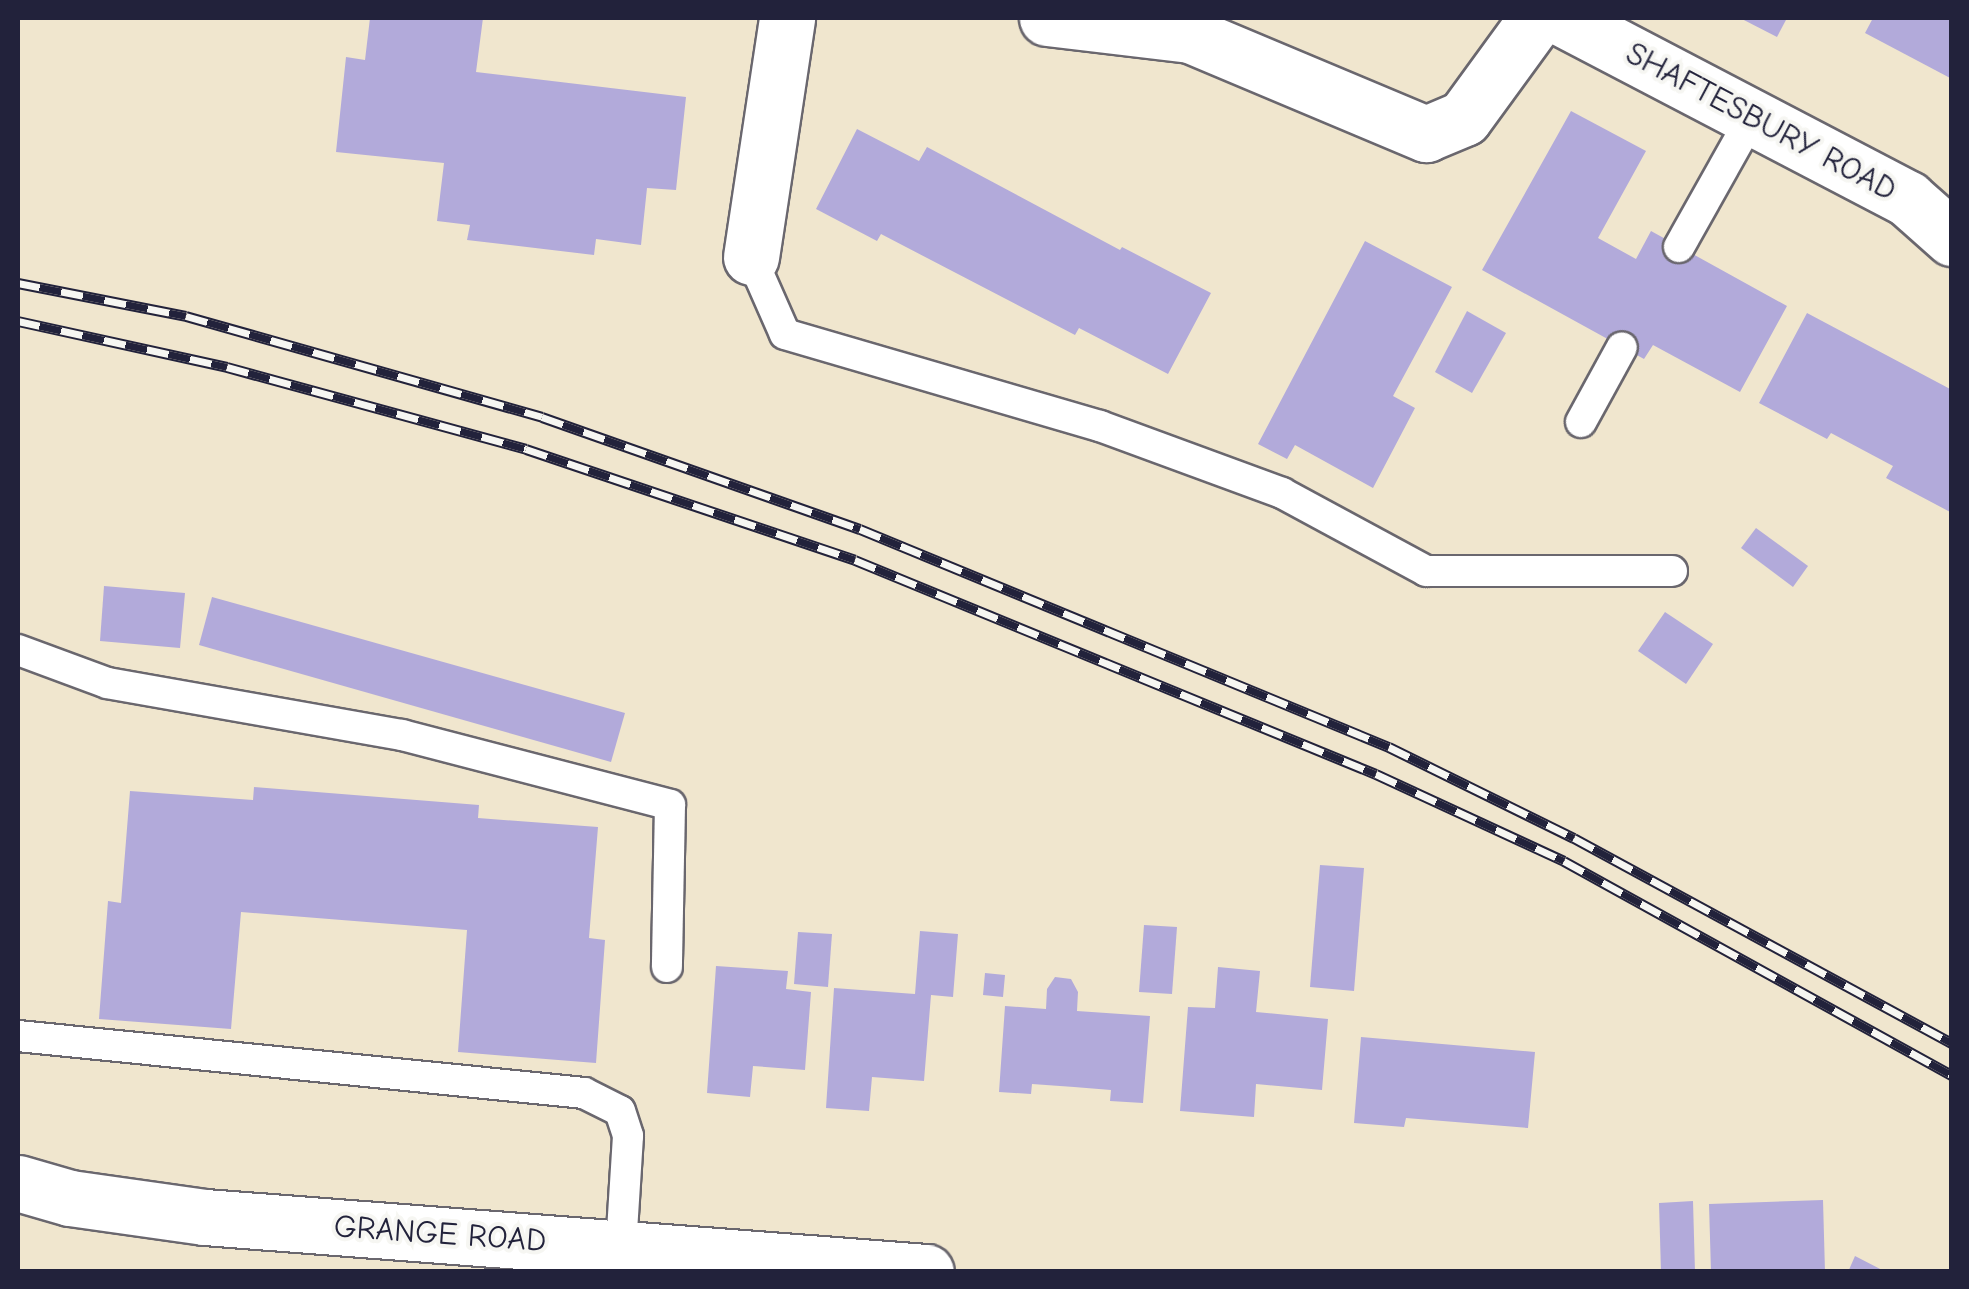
<!DOCTYPE html>
<html>
<head>
<meta charset="utf-8">
<style>
	body { margin:0 }
	#map { position:relative; width:1969px; height:1289px; overflow:hidden; background:#f0e6ce; font-family:"Comic Neue",sans-serif }
	div>[style] { position:absolute }
	.building>* { inset:0; background:#b2aada }
	.roads { filter:drop-shadow(2px 0 #6a676e) drop-shadow(-2px 0 #6a676e) drop-shadow(0 2px #6a676e) drop-shadow(0 -2px #6a676e) }
	.service>* { height:30px; margin:-15px; padding:0 15px; transform-origin:15px; border-radius:15px; background:#fff }
	.minor>* { height:55px; margin:-27.5px; padding:0 27.5px; transform-origin:27.5px; border-radius:27.5px; background:#fff }
	.rail>* { height:11px; margin-top:-5.5px; transform-origin:0; background:repeating-linear-gradient(90deg,#f6f6f2 0 22px,#22223b 0 44px); box-sizing:border-box; border-block:2px solid #22223b }
	span { translate:-50% -50%; white-space:nowrap; text-align:center; line-height:1.15; -webkit-text-stroke:8px #f6f6f2; paint-order:stroke }
	.street-label { font-size:32px; color:#22223b }
	.frame { position:absolute; inset:0; border:20px solid #22223b; pointer-events:none }
</style>
</head>
<body>
<div id="map">
	<div class="building">
		<div style="clip-path:polygon(370px 18px,483px 18px,476px 72px,686px 97px,676px 190px,647px 188px,641px 245px,596px 239px,594px 255px,467px 240px,470px 225px,437px 221px,444px 163px,336px 152px,346px 57px,365px 60px)"></div>
		<div style="clip-path:polygon(1740px 18px,1787px 18px,1777px 37px)"></div>
		<div style="clip-path:polygon(1873px 18px,1952px 18px,1952px 79px,1865px 33px)"></div>
		<div style="clip-path:polygon(1571px 111px,1646px 151px,1598px 238px,1636px 259px,1651px 231px,1787px 306px,1740px 392px,1653px 345px,1644px 359px,1482px 270px)"></div>
		<div style="clip-path:polygon(857px 129px,919px 161px,927px 147px,1120px 250px,1122px 247px,1211px 293px,1168px 374px,1079px 328px,1075px 335px,881px 234px,877px 241px,816px 209px)"></div>
		<div style="clip-path:polygon(1365px 241px,1452px 287px,1393px 396px,1415px 408px,1373px 488px,1295px 445px,1287px 459px,1258px 444px)"></div>
		<div style="clip-path:polygon(1467px 311px,1506px 333px,1472px 393px,1435px 372px)"></div>
		<div style="clip-path:polygon(1807px 313px,1952px 390px,1952px 513px,1886px 478px,1893px 466px,1831px 433px,1827px 439px,1759px 403px)"></div>
		<div style="clip-path:polygon(1756px 528px,1808px 566px,1793px 587px,1741px 548px)"></div>
		<div style="clip-path:polygon(104px 586px,185px 593px,180px 648px,100px 641px)"></div>
		<div style="clip-path:polygon(212px 597px,625px 713px,611px 762px,199px 645px)"></div>
		<div style="clip-path:polygon(1665px 612px,1713px 644px,1686px 684px,1638px 651px)"></div>
		<div style="clip-path:polygon(254px 787px,479px 805px,478px 818px,598px 827px,589px 938px,605px 940px,596px 1063px,458px 1052px,467px 930px,241px 912px,231px 1029px,99px 1019px,108px 901px,121px 903px,130px 791px,253px 800px)"></div>
		<div style="clip-path:polygon(1320px 865px,1364px 868px,1354px 991px,1310px 987px)"></div>
		<div style="clip-path:polygon(1144px 925px,1177px 927px,1172px 994px,1139px 992px)"></div>
		<div style="clip-path:polygon(920px 931px,958px 934px,953px 997px,931px 995px,924px 1081px,872px 1077px,869px 1111px,826px 1108px,834px 988px,915px 994px)"></div>
		<div style="clip-path:polygon(798px 932px,832px 934px,828px 987px,794px 984px)"></div>
		<div style="clip-path:polygon(716px 966px,788px 971px,786px 989px,811px 992px,805px 1070px,753px 1066px,750px 1097px,707px 1093px)"></div>
		<div style="clip-path:polygon(1218px 967px,1260px 971px,1256px 1012px,1328px 1019px,1322px 1090px,1256px 1084px,1254px 1117px,1180px 1111px,1188px 1007px,1215px 1008px)"></div>
		<div style="clip-path:polygon(985px 973px,1005px 975px,1003px 997px,983px 995px)"></div>
		<div style="clip-path:polygon(1055px 977px,1071px 979px,1078px 992px,1077px 1011px,1150px 1016px,1143px 1103px,1110px 1101px,1111px 1090px,1074px 1087px,1032px 1084px,1031px 1094px,999px 1092px,1005px 1006px,1046px 1009px,1047px 989px)"></div>
		<div style="clip-path:polygon(1361px 1037px,1535px 1052px,1528px 1128px,1406px 1118px,1404px 1127px,1354px 1123px)"></div>
		<div style="clip-path:polygon(1823px 1200px,1825px 1272px,1711px 1272px,1709px 1204px)"></div>
		<div style="clip-path:polygon(1693px 1201px,1695px 1272px,1661px 1272px,1659px 1203px)"></div>
		<div style="clip-path:polygon(1855px 1256px,1886px 1272px,1848px 1272px)"></div>
	</div>
	<div class="roads">
		<div class="service">
			<div style="left:1679px;top:247px;width:149px;rotate:-60.7deg"></div>
			<div style="left:751px;top:257px;width:84px;rotate:66.2deg"></div>
			<div style="left:785px;top:334px;width:328px;rotate:16.3deg"></div>
			<div style="left:1100px;top:426px;width:194px;rotate:20.2deg"></div>
			<div style="left:1282px;top:493px;width:164px;rotate:28.4deg"></div>
			<div style="left:1426px;top:571px;width:246px"></div>
			<div style="left:1581px;top:422px;width:85px;rotate:-61.3deg"></div>
			<div style="left:18px;top:650px;width:95px;rotate:20.3deg"></div>
			<div style="left:107px;top:683px;width:300px;rotate:10deg"></div>
			<div style="left:402px;top:735px;width:277px;rotate:14.6deg"></div>
			<div style="left:670px;top:805px;width:162px;rotate:91.1deg"></div>
			<div style="left:18px;top:1036px;width:569px;rotate:5.75deg"></div>
			<div style="left:584px;top:1093px;width:40px;rotate:26.6deg"></div>
			<div style="left:620px;top:1111px;width:26px;rotate:72deg"></div>
			<div style="left:628px;top:1136px;width:111px;rotate:93.6deg"></div>
		</div>
		<div class="minor">
			<div style="left:1047px;top:18px;width:144px;rotate:6.8deg"></div>
			<div style="left:1190px;top:35px;width:256px;rotate:22.8deg"></div>
			<div style="left:1426px;top:134px;width:41px;rotate:-22.8deg"></div>
			<div style="left:1464px;top:118px;width:124px;rotate:-53.9deg"></div>
			<div style="left:1562px;top:18px;width:390px;rotate:27.6deg"></div>
			<div style="left:1908px;top:199px;width:59px;rotate:41.6deg"></div>
			<div style="left:751px;top:257px;width:242px;rotate:-81.4deg"></div>
			<div style="left:18px;top:1183px;width:54px;rotate:16.1deg"></div>
			<div style="left:70px;top:1198px;width:136px;rotate:8deg"></div>
			<div style="left:205px;top:1217px;width:723px;rotate:4.36deg"></div>
		</div>
	</div>
	<div class="rail">
		<div style="left:18px;top:283px;width:171px;rotate:11.1deg"></div>
		<div style="left:186px;top:316px;width:370px;rotate:15.8deg"></div>
		<div style="left:542px;top:417px;width:337px;rotate:19.4deg"></div>
		<div style="left:860px;top:529px;width:572px;rotate:22.4deg"></div>
		<div style="left:1389px;top:747px;width:206px;rotate:26.2deg"></div>
		<div style="left:1574px;top:838px;width:430px;rotate:28.5deg"></div>
		<div style="left:18px;top:321px;width:214px;rotate:12.4deg"></div>
		<div style="left:227px;top:367px;width:310px;rotate:15.3deg"></div>
		<div style="left:526px;top:449px;width:347px;rotate:18.6deg"></div>
		<div style="left:855px;top:560px;width:563px;rotate:22.33deg"></div>
		<div style="left:1376px;top:774px;width:207px;rotate:24.8deg"></div>
		<div style="left:1564px;top:861px;width:443px;rotate:28.9deg"></div>
	</div>
	<div class="street-label">
		<span style="left:1761px;top:122px;rotate:28deg">SHAFTESBURY ROAD</span>
		<span style="left:440px;top:1234px;rotate:4deg">GRANGE ROAD</span>
	</div>
	<div class="frame"></div>
</div>
</body>
</html>
